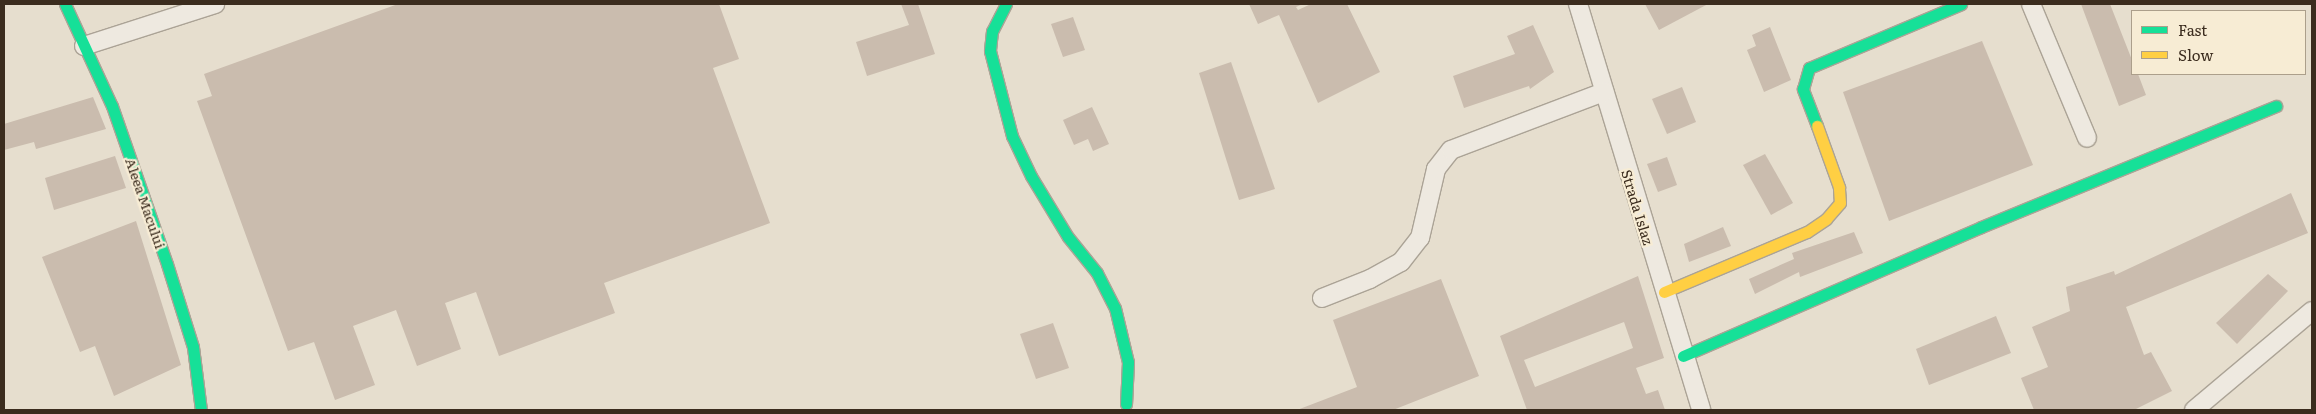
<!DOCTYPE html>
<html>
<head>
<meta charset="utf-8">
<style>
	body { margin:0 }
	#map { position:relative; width:2316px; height:414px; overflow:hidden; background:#e6dece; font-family:Literata,serif }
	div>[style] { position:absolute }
	.building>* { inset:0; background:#cabcae }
	.roads { filter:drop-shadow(1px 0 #aba396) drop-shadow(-1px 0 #aba396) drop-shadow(0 1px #aba396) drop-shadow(0 -1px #aba396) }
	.street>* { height:18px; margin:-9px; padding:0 9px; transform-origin:9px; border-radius:9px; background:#eee9e0 }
	.fast>* { height:11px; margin:-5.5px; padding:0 5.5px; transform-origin:5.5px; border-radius:5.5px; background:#16e098 }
	.slow>* { height:11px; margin:-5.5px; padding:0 5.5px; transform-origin:5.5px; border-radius:5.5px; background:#ffcf43 }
	span { translate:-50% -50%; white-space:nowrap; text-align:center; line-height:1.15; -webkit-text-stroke:4.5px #f7ecd4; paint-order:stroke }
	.street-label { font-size:14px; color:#3b2c1e }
	.frame { position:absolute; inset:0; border:5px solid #3b2c1e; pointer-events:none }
	.legend { position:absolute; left:2131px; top:10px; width:175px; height:65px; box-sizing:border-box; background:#f7ecd4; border:1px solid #ac9f8b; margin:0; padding:6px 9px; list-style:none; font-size:15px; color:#3b2c1e }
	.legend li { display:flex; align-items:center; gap:10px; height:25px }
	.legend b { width:25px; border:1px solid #ac9f8b }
</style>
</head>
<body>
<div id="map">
	<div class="building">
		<div style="clip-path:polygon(398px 4px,719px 4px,739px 59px,713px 68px,770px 223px,604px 283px,615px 313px,499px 356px,476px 292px,445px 303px,461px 349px,417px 366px,396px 310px,353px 326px,375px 385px,335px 400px,314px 342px,288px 351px,197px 101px,212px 96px,204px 74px)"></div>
		<div style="clip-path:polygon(901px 4px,918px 4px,935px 54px,867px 76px,856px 42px,909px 25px)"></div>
		<div style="clip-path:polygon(1249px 4px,1303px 4px,1296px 7px,1298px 10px,1311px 4px,1347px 4px,1380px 72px,1318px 103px,1279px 15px,1258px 24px)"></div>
		<div style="clip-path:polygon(1645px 4px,1708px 4px,1659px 30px)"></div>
		<div style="clip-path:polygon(2081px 4px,2110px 4px,2132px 60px,2132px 74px,2138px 74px,2146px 95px,2119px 106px)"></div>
		<div style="clip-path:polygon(1073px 17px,1085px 50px,1063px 57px,1051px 24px)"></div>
		<div style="clip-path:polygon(1533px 25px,1554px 72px,1530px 89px,1529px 86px,1464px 108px,1453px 76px,1515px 54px,1507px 36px)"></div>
		<div style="clip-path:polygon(1770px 27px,1791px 80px,1764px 92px,1747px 50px,1756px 46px,1752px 35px)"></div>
		<div style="clip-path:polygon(1982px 41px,2033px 165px,1889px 221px,1843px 92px)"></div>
		<div style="clip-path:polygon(1231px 62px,1275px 189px,1239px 200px,1199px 73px)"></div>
		<div style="clip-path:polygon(1682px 87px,1696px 122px,1667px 134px,1652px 99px)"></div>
		<div style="clip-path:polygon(93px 97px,106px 129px,36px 149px,34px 142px,4px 150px,4px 124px)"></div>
		<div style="clip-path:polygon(1092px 107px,1109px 144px,1093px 151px,1088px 139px,1074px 145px,1063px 120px)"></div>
		<div style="clip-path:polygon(1765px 154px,1793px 203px,1771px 215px,1743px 165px)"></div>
		<div style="clip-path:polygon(115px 156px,126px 188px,54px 210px,45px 178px)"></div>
		<div style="clip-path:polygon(1667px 157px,1677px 185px,1658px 192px,1647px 164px)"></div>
		<div style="clip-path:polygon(2291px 193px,2308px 233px,2126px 307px,2144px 355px,2151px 352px,2172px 391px,2134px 410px,2034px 410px,2021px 378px,2048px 367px,2032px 327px,2070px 311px,2066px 287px,2114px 271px,2115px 275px)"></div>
		<div style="clip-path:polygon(136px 221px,181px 365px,114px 396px,95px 346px,80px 352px,42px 257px)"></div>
		<div style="clip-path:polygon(1723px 227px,1731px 246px,1689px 262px,1684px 244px)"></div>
		<div style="clip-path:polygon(1854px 232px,1863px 253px,1800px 277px,1799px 272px,1755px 294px,1749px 279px,1794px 259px,1792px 253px)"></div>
		<div style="clip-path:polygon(2268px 274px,2288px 291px,2237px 344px,2216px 323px)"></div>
		<div style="clip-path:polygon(evenodd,1638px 276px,1664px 358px,1636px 368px,1646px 394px,1658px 390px,1665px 410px,1527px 410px,1500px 336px,1638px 276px,1624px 322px,1633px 348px,1535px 387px,1524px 360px,1624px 322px)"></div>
		<div style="clip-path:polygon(1441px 279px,1479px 376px,1393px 410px,1297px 410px,1357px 387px,1333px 320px)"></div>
		<div style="clip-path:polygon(1996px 316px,2011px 353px,1929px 385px,1916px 349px)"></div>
		<div style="clip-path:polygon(1053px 323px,1069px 368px,1036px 379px,1020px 334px)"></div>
	</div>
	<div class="roads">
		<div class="street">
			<div style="left:1578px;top:4px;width:424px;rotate:73.1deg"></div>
			<div style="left:2031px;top:4px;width:145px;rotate:67.3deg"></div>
			<div style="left:84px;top:46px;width:138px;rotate:-17.8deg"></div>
			<div style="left:1322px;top:298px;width:52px;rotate:-21.6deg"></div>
			<div style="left:1370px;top:279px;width:35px;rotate:-29deg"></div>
			<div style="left:1401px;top:262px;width:31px;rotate:-52deg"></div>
			<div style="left:1420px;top:238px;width:71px;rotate:-76.9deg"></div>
			<div style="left:1436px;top:169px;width:24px;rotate:-52deg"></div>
			<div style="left:1451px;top:150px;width:164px;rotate:-20.8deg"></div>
			<div style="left:2194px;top:410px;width:154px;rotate:-40deg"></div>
		</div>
		<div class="fast">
			<div style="left:65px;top:4px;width:112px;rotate:65.3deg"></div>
			<div style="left:112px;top:106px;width:167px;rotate:70.8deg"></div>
			<div style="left:167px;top:264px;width:87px;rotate:72.6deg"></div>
			<div style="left:193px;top:347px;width:64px;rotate:82.8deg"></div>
			<div style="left:1006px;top:4px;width:30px;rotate:117deg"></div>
			<div style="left:992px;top:31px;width:20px;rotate:96deg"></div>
			<div style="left:990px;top:51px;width:88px;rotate:75.5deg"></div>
			<div style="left:1012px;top:136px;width:44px;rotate:64.6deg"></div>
			<div style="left:1031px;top:176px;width:71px;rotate:58.8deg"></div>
			<div style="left:1068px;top:237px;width:46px;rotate:51.1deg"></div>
			<div style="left:1097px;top:273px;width:39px;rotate:63deg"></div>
			<div style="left:1115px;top:308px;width:56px;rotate:76.5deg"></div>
			<div style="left:1128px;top:362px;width:42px;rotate:92.7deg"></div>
			<div style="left:1817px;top:126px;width:40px;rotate:-111deg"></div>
			<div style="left:1803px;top:89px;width:22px;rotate:-74deg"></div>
			<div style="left:1809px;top:68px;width:165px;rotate:-22.8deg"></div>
			<div style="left:1683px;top:356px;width:325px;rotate:-23.4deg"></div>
			<div style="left:1981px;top:227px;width:319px;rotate:-22.3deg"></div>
		</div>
		<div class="slow">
			<div style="left:1664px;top:292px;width:155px;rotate:-22.8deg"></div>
			<div style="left:1807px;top:232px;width:23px;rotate:-34deg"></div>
			<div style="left:1826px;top:219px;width:21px;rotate:-49deg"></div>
			<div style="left:1840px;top:203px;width:16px;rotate:-94deg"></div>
			<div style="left:1839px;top:187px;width:65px;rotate:-109.8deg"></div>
		</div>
	</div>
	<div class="street-label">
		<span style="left:146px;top:203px;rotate:71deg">Aleea Macului</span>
		<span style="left:1638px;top:207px;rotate:73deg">Strada Islaz</span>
	</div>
	<div class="frame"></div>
	<ul class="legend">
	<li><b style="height:6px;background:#16e098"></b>Fast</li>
	<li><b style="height:6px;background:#ffcf43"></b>Slow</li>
	</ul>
</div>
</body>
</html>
